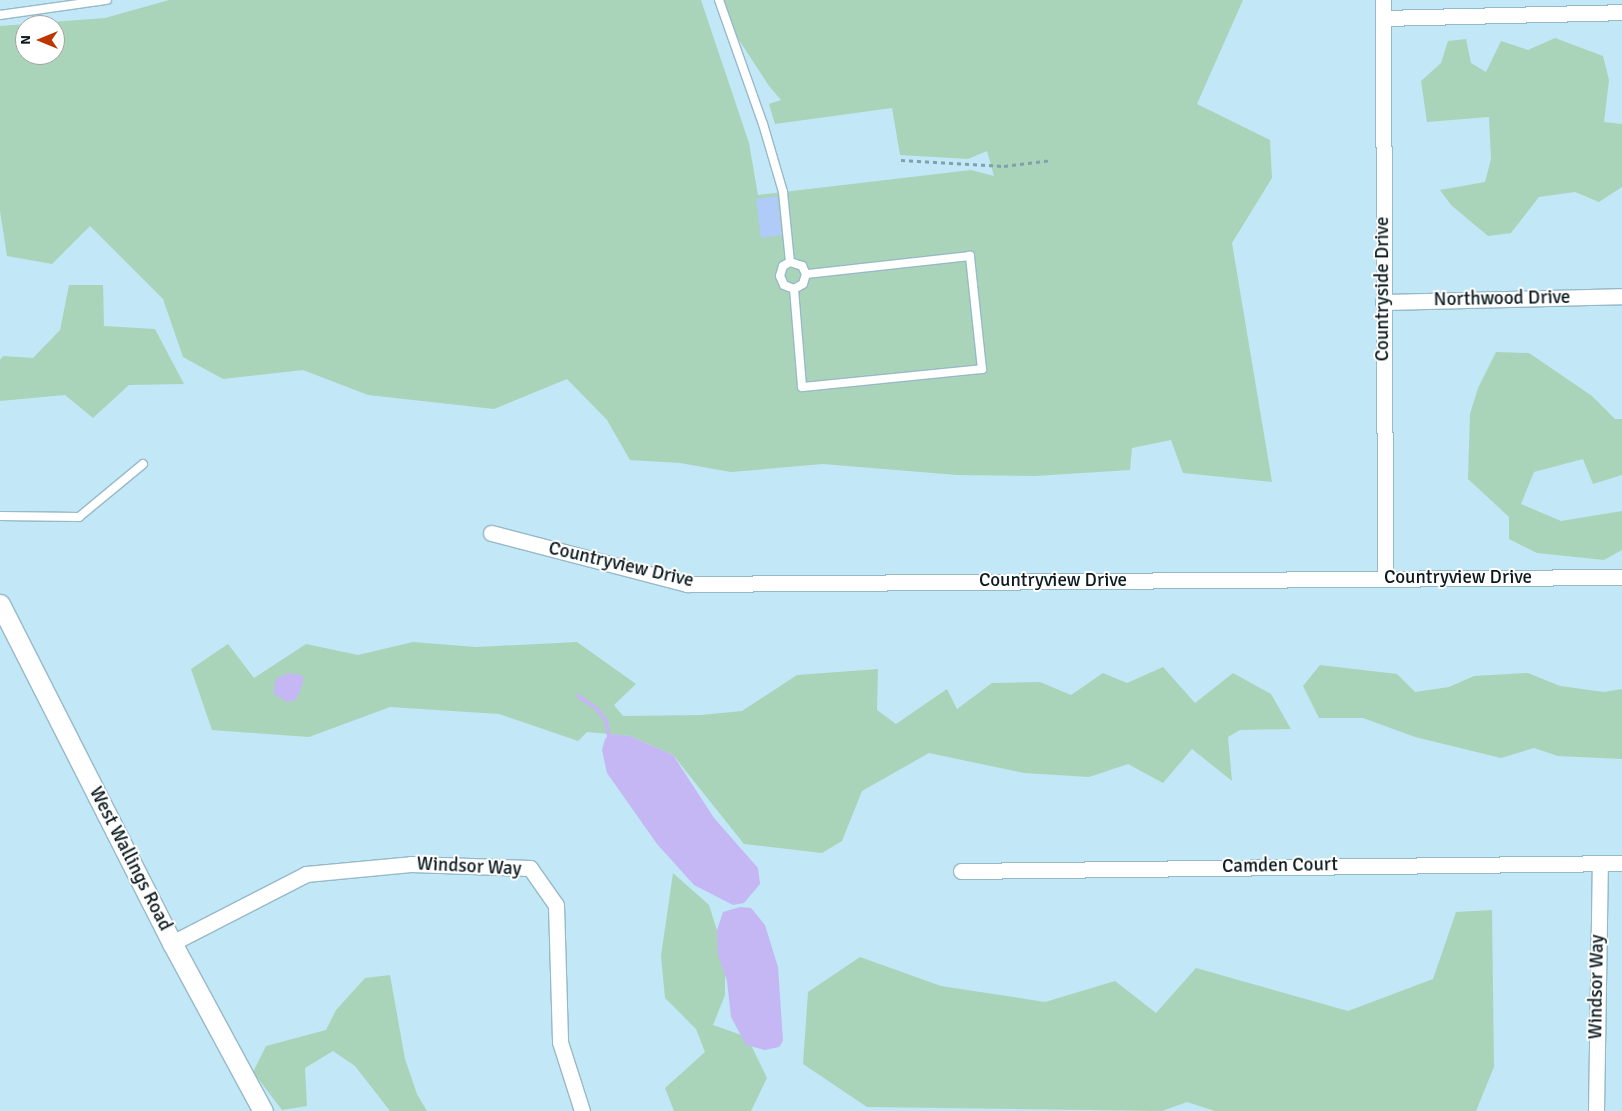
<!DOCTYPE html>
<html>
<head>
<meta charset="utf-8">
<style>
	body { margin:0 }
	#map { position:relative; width:1622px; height:1111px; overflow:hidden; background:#c2e7f6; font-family:Signika,sans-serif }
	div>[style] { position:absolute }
	.green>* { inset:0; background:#aad4b9 }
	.water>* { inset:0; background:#c4b7f4 }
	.stream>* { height:4px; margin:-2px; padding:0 2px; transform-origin:2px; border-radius:2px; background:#c4b7f4 }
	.building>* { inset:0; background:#b0cbf7 }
	.path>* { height:2.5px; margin-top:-1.25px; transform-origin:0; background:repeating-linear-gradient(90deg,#829fab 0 4px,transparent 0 8px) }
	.roads { filter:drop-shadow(1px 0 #96b9c8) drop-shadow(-1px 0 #96b9c8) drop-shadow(0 1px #96b9c8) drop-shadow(0 -1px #96b9c8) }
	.service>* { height:8px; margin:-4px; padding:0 4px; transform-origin:4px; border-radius:4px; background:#fff }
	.minor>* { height:15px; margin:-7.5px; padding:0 7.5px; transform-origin:7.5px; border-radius:7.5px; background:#fff }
	.tertiary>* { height:19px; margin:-9.5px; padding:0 9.5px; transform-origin:9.5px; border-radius:9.5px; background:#fff }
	span { translate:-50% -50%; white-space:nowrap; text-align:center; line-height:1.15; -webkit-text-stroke:4px #fff; paint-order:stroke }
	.street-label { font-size:19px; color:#0d1b20 }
	.north { position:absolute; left:15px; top:15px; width:50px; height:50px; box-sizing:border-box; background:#fff; border:1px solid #9ea4a6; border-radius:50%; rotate:270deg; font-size:14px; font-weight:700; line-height:20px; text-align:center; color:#0d1b20 }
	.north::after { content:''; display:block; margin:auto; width:18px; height:22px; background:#bf3700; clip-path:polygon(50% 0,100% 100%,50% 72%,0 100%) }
</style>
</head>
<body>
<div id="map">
	<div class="green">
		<div style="clip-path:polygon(evenodd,169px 0,701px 0,749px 143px,758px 195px,971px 170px,994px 176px,987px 151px,968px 159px,900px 155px,892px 108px,775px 124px,769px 104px,781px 100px,769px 86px,737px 37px,724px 0,1243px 0,1197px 104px,1270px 140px,1272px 178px,1232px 243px,1272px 482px,1183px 473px,1171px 440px,1132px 448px,1130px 470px,1035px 476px,957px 475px,823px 464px,731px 472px,680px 463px,630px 460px,607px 420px,567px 379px,494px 409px,368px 395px,303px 370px,223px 379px,183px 357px,163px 299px,90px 226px,52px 264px,7px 256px,0 211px,0 26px,105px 18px,169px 0,25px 25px,55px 25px,55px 55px,25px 55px,25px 25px)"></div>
		<div style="clip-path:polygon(1555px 38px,1603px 56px,1609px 80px,1604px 122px,1622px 124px,1622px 187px,1599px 202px,1575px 192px,1539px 197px,1511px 233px,1488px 236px,1451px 205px,1440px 190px,1485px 182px,1491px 159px,1489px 117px,1427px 122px,1421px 81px,1441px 63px,1448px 41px,1466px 39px,1471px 63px,1486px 72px,1501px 41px,1528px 50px)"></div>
		<div style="clip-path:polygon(69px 285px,103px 285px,104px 326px,155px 329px,184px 384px,129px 385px,93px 418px,65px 395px,0 401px,0 360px,3px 356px,33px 358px,60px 330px)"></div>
		<div style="clip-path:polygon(1496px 352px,1529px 353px,1592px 396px,1615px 419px,1622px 419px,1622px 475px,1593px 484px,1583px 459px,1534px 472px,1521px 504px,1561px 521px,1622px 511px,1622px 550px,1604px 560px,1537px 553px,1509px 539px,1509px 517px,1468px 479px,1470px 414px,1478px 388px)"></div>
		<div style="clip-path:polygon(413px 642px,476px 647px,577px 642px,636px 684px,614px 705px,623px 716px,701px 715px,742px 711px,797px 675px,878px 669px,877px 710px,896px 724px,947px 689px,957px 709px,992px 683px,1040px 682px,1071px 695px,1103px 673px,1127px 683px,1163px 667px,1195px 703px,1233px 673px,1271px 694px,1291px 729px,1240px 730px,1228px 737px,1232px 781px,1192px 749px,1163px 783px,1128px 764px,1089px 777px,1024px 773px,929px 753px,862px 791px,842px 841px,822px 853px,744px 844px,673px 755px,630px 736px,587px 732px,578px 741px,499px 714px,390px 707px,309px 737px,212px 730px,191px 669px,228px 644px,254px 678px,306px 644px,358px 655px)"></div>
		<div style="clip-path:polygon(1320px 665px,1397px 674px,1415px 692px,1449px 687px,1474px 676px,1528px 673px,1560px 686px,1604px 692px,1622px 689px,1622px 759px,1558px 756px,1534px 748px,1501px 758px,1415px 737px,1363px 718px,1319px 718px,1303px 686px)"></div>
		<div style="clip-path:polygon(673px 873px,709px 905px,725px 956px,725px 995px,713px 1025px,747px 1037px,767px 1078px,751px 1111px,674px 1111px,665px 1088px,705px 1052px,696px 1029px,665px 998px,661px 956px)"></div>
		<div style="clip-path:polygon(1492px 910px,1494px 1067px,1476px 1111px,1215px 1111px,1187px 1102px,1162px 1111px,867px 1107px,803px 1064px,808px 992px,860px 957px,941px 986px,1045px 1002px,1115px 981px,1156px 1013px,1196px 968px,1348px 1011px,1433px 979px,1456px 912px)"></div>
		<div style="clip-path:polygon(390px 975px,405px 1059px,417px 1094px,427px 1111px,390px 1111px,355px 1066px,333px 1051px,305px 1068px,307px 1106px,282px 1110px,253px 1072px,266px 1046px,326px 1030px,336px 1010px,365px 978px)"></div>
	</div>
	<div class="water">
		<div style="clip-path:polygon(288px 673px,301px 675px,304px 680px,296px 700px,287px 702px,274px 694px,274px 688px,276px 679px)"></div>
		<div style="clip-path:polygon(610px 734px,630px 736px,673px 755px,714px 818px,758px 868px,760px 884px,744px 903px,733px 905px,694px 885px,657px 844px,607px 773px,602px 750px,605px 739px)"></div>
		<div style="clip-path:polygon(740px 907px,751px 908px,765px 925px,778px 967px,783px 1041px,779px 1047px,765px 1050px,746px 1045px,731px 1017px,727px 981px,718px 955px,717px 930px,723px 912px)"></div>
	</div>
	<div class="stream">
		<div style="left:578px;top:696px;width:23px;rotate:34deg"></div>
		<div style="left:597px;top:709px;width:15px;rotate:53deg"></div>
		<div style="left:606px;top:721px;width:20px;rotate:79deg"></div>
	</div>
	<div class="building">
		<div style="clip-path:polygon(777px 196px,782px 235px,761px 238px,756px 199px)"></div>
	</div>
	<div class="path">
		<div style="left:901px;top:160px;width:103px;rotate:3.3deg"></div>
		<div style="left:1004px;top:166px;width:48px;rotate:-7.1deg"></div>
	</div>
	<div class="roads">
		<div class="service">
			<div style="left:719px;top:0;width:132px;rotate:70.5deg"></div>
			<div style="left:763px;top:124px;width:71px;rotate:73.6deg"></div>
			<div style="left:783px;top:192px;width:70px;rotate:84.3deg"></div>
			<div style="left:790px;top:262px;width:13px;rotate:18deg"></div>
			<div style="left:802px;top:266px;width:9px;rotate:63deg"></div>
			<div style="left:806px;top:274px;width:10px;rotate:107deg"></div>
			<div style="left:803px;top:284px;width:10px;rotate:151deg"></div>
			<div style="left:794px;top:289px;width:98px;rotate:85.3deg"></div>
			<div style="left:802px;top:387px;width:181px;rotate:-5.7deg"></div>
			<div style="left:982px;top:369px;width:114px;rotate:-96.1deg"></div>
			<div style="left:970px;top:256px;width:165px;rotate:173.7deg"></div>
			<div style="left:0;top:15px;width:108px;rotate:-8deg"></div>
			<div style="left:790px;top:262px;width:8px;rotate:150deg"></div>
			<div style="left:783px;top:266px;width:10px;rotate:107deg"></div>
			<div style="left:780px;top:276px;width:10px;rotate:66deg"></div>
			<div style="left:784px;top:285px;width:11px;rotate:22deg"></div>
			<div style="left:0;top:516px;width:79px;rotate:0.7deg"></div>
			<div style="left:79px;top:517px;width:83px;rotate:-39.6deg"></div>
		</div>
		<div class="minor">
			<div style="left:1383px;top:0;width:578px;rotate:89.8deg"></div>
			<div style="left:1383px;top:18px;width:239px;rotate:-1.4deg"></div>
			<div style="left:1383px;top:302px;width:239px;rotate:-1.4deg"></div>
			<div style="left:491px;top:533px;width:203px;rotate:14.6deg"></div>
			<div style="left:687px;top:584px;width:935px;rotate:-0.43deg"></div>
			<div style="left:961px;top:871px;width:661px;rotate:-0.69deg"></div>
			<div style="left:172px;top:943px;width:151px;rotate:-27.2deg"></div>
			<div style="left:306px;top:874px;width:105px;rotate:-5.4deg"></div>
			<div style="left:411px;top:864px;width:119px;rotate:1.9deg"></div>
			<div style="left:530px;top:868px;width:45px;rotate:54.9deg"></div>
			<div style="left:556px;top:905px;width:137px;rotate:88.3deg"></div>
			<div style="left:560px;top:1042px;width:72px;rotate:72.3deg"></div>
			<div style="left:1596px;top:1111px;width:248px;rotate:-89.1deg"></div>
		</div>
		<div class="tertiary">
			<div style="left:0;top:604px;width:380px;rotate:63.1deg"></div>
			<div style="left:172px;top:943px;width:191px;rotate:61.6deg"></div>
		</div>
	</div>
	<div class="street-label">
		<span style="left:1383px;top:289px;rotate:-90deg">Countryside Drive</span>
		<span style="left:1502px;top:299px;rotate:-1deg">Northwood Drive</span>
		<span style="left:621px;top:565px;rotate:13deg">Countryview Drive</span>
		<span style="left:1458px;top:578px">Countryview Drive</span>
		<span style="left:1053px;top:581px">Countryview Drive</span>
		<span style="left:130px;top:859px;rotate:63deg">West Wallings Road</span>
		<span style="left:1280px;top:866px;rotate:-1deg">Camden Court</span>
		<span style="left:469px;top:867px;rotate:3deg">Windsor Way</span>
		<span style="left:1597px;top:987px;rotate:-89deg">Windsor Way</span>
	</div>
	<div class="north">N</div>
</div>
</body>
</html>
